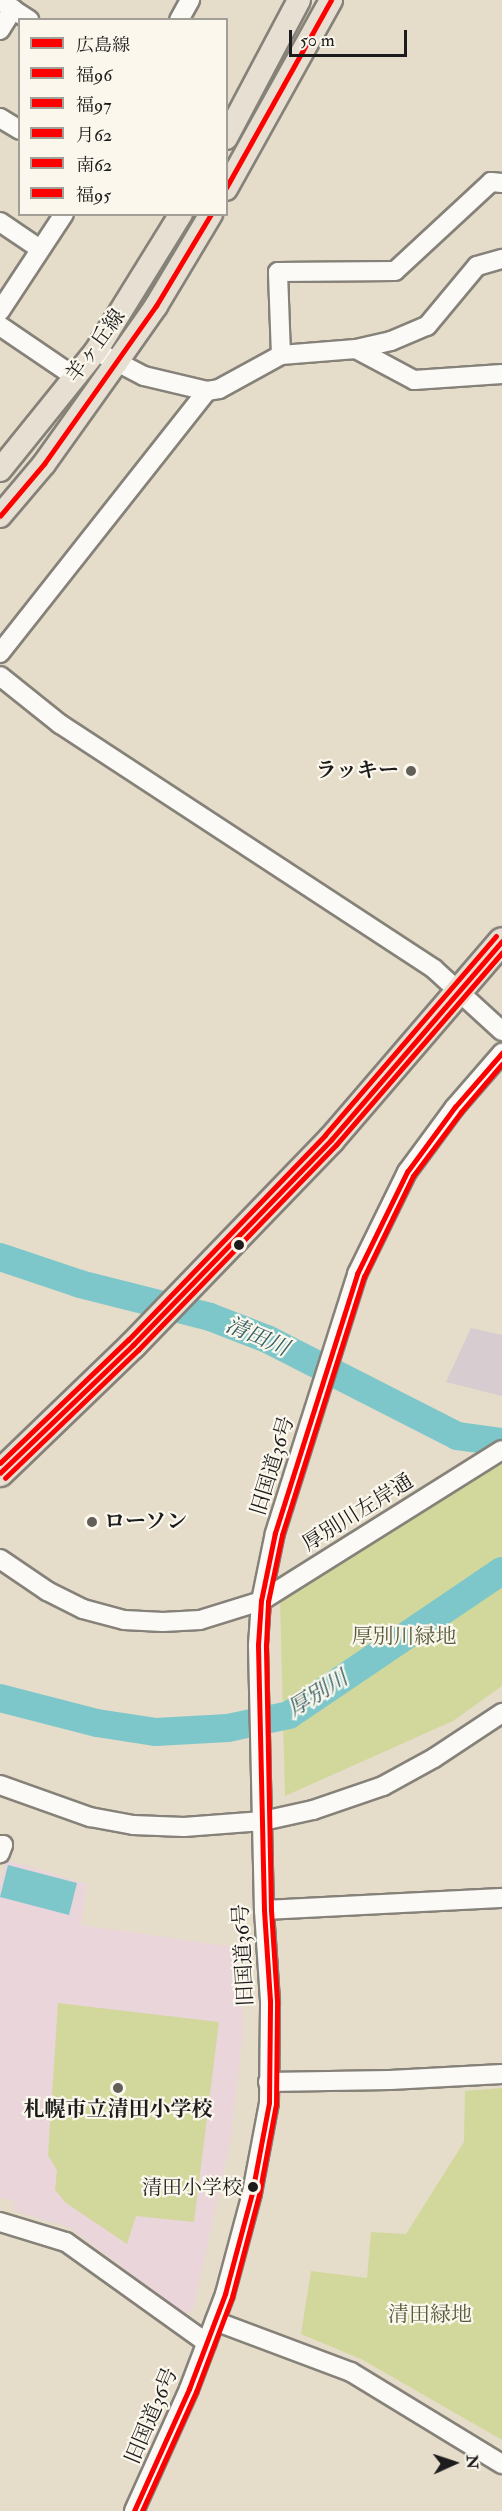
<!DOCTYPE html>
<html>
<head>
<meta charset="utf-8">
<style>
	body { margin:0 }
	#map { position:relative; width:502px; height:2511px; overflow:hidden; background:#e5dcca; font-family:"IM FELL Double Pica","Noto Serif JP",serif }
	div>[style] { position:absolute }
	.built>* { inset:0; background:#ead5da }
	.industrial>* { inset:0; background:#d7cccf }
	.green>* { inset:0; background:#d2d89c }
	.water>* { inset:0; background:#7dc7cb }
	.river>* { height:28px; margin:-14px; padding:0 14px; transform-origin:14px; border-radius:14px; background:#7dc7cb }
	.roads { filter:drop-shadow(2px 0 #868279) drop-shadow(-2px 0 #868279) drop-shadow(0 2px #868279) drop-shadow(0 -2px #868279) }
	.minor>* { height:18px; margin:-9px; padding:0 9px; transform-origin:9px; border-radius:9px; background:#fbfaf7 }
	.major>* { height:22px; margin:-11px; padding:0 11px; transform-origin:11px; border-radius:11px; background:#e7e0d2 }
	.highway>* { height:26px; margin:-13px; padding:0 13px; transform-origin:13px; border-radius:13px; background:#e7e0d2 }
	.bus-1>* { height:4.5px; margin:-2.25px; padding:0 2.25px; transform-origin:2.25px; border-radius:2.25px; background:#f00 }
	.bus-2>* { height:4.5px; margin:-2.25px; padding:0 2.25px; transform-origin:2.25px; border-radius:2.25px; background:#f00 }
	.bus-3>* { height:4.5px; margin:-2.25px; padding:0 2.25px; transform-origin:2.25px; border-radius:2.25px; background:#f00 }
	.bus-4>* { height:4.5px; margin:-2.25px; padding:0 2.25px; transform-origin:2.25px; border-radius:2.25px; background:#f00 }
	.bus-5>* { height:4.5px; margin:-2.25px; padding:0 2.25px; transform-origin:2.25px; border-radius:2.25px; background:#f00 }
	.bus-6>* { height:4.5px; margin:-2.25px; padding:0 2.25px; transform-origin:2.25px; border-radius:2.25px; background:#f00 }
	.dots>* { width:16px; height:16px; translate:-50% -50%; box-sizing:border-box; border:3px solid #fbf7ec; border-radius:50% }
	span { translate:-50% -50%; white-space:nowrap; text-align:center; line-height:1.15; -webkit-text-stroke:4.5px #fbf7ec; paint-order:stroke }
	.bus-label { font-size:20px; color:#1c1c1c }
	.right { translate:-100% -50%; text-align:right }
	.street-label { font-size:21px; color:#1c1c1c }
	.poi-label { font-size:21px; color:#1c1c1c; font-weight:700 }
	.left { translate:0 -50%; text-align:left }
	.park-label { font-size:21px; color:#565c3c }
	.water-label { font-size:22px; color:#315d62; font-style:italic }
	.legend { position:absolute; left:18px; top:18px; width:210px; height:198px; box-sizing:border-box; background:#fbf7ec; border:2px solid #a29f99; margin:0; padding:8px 10px; list-style:none; font-size:18px; color:#1c1c1c }
	.legend li { display:flex; align-items:center; gap:12px; height:30px }
	.legend b { width:30px; border:2px solid #a29f99 }
	.north { position:absolute; left:424px; top:2433px; width:60px; height:60px; -webkit-text-stroke:4px #fbf7ec; paint-order:stroke; rotate:87deg; font-size:16px; font-weight:700; line-height:24px; text-align:center; color:#1c1c1c }
	.north::after { content:''; display:block; margin:auto; width:21px; height:27px; background:#1c1c1c; clip-path:polygon(50% 0,100% 100%,50% 72%,0 100%) }
	.scale { position:absolute; left:289px; top:30px; width:118px; height:27px; box-sizing:border-box; border:3px solid #1c1c1c; border-top:0; padding-left:8px; font-size:18px; line-height:21px; white-space:nowrap; color:#1c1c1c; -webkit-text-stroke:4px #fbf7ec; paint-order:stroke }
</style>
</head>
<body>
<div id="map">
	<div class="built">
		<div style="clip-path:polygon(7px 1860px,87px 1884px,81px 1925px,241px 1948px,243px 2034px,230px 2143px,193px 2310px,184px 2314px,69px 2227px,14px 2211px,15px 2202px,0 2197px,0 1879px)"></div>
	</div>
	<div class="industrial">
		<div style="clip-path:polygon(471px 1328px,502px 1335px,502px 1396px,446px 1382px)"></div>
	</div>
	<div class="green">
		<div style="clip-path:polygon(502px 1463px,502px 1686px,453px 1721px,285px 1796px,280px 1598px)"></div>
		<div style="clip-path:polygon(58px 2003px,219px 2022px,194px 2222px,136px 2216px,127px 2244px,66px 2203px,55px 2190px,57px 2171px,48px 2155px)"></div>
		<div style="clip-path:polygon(502px 2088px,502px 2440px,363px 2360px,301px 2334px,311px 2271px,367px 2278px,371px 2232px,406px 2234px,464px 2142px,465px 2091px)"></div>
	</div>
	<div class="water">
		<div style="clip-path:polygon(8px 1865px,77px 1883px,69px 1915px,0 1897px)"></div>
	</div>
	<div class="river">
		<div style="left:0;top:1257px;width:84px;rotate:18.6deg"></div>
		<div style="left:80px;top:1284px;width:134px;rotate:14.2deg"></div>
		<div style="left:210px;top:1317px;width:61px;rotate:21.1deg"></div>
		<div style="left:267px;top:1339px;width:213px;rotate:27deg"></div>
		<div style="left:457px;top:1436px;width:45px;rotate:7.6deg"></div>
		<div style="left:0;top:1698px;width:100px;rotate:14.5deg"></div>
		<div style="left:97px;top:1723px;width:60px;rotate:8.7deg"></div>
		<div style="left:156px;top:1732px;width:72px;rotate:-3.2deg"></div>
		<div style="left:228px;top:1728px;width:62px;rotate:-12deg"></div>
		<div style="left:289px;top:1715px;width:257px;rotate:-34.1deg"></div>
	</div>
	<div class="roads">
		<div class="minor">
			<div style="left:0;top:1px;width:35px;rotate:33deg"></div>
			<div style="left:179px;top:20px;width:23px;rotate:-61deg"></div>
			<div style="left:0;top:30px;width:25px;rotate:-58deg"></div>
			<div style="left:0;top:118px;width:23px;rotate:31deg"></div>
			<div style="left:0;top:222px;width:48px;rotate:34deg"></div>
			<div style="left:0;top:311px;width:116px;rotate:-56.6deg"></div>
			<div style="left:0;top:326px;width:91px;rotate:34.2deg"></div>
			<div style="left:356px;top:349px;width:36px;rotate:-13deg"></div>
			<div style="left:391px;top:341px;width:39px;rotate:-23deg"></div>
			<div style="left:427px;top:326px;width:78px;rotate:-50.2deg"></div>
			<div style="left:477px;top:266px;width:26px;rotate:-16deg"></div>
			<div style="left:96px;top:351px;width:54px;rotate:27.5deg"></div>
			<div style="left:144px;top:376px;width:65px;rotate:13.4deg"></div>
			<div style="left:207px;top:391px;width:12px;rotate:-9deg"></div>
			<div style="left:219px;top:389px;width:71px;rotate:-28.7deg"></div>
			<div style="left:281px;top:355px;width:75px;rotate:-4.6deg"></div>
			<div style="left:356px;top:349px;width:66px;rotate:28.1deg"></div>
			<div style="left:414px;top:380px;width:88px;rotate:-3.9deg"></div>
			<div style="left:281px;top:355px;width:83px;rotate:-92.1deg"></div>
			<div style="left:278px;top:272px;width:117px;rotate:-0.5deg"></div>
			<div style="left:395px;top:271px;width:131px;rotate:-42.8deg"></div>
			<div style="left:491px;top:182px;width:11px;rotate:5deg"></div>
			<div style="left:0;top:653px;width:334px;rotate:-51.7deg"></div>
			<div style="left:0;top:676px;width:77px;rotate:38.7deg"></div>
			<div style="left:60px;top:724px;width:447px;rotate:33.2deg"></div>
			<div style="left:434px;top:969px;width:92px;rotate:42.4deg"></div>
			<div style="left:0;top:1559px;width:57px;rotate:34.2deg"></div>
			<div style="left:47px;top:1591px;width:40px;rotate:26.6deg"></div>
			<div style="left:83px;top:1609px;width:42px;rotate:15deg"></div>
			<div style="left:124px;top:1620px;width:39px;rotate:3deg"></div>
			<div style="left:163px;top:1622px;width:37px;rotate:-3deg"></div>
			<div style="left:200px;top:1620px;width:64px;rotate:-17.3deg"></div>
			<div style="left:261px;top:1601px;width:284px;rotate:-32.1deg"></div>
			<div style="left:0;top:1785px;width:96px;rotate:19.6deg"></div>
			<div style="left:90px;top:1817px;width:44px;rotate:10.5deg"></div>
			<div style="left:133px;top:1825px;width:51px;rotate:2.2deg"></div>
			<div style="left:184px;top:1827px;width:79px;rotate:-4.3deg"></div>
			<div style="left:263px;top:1821px;width:51px;rotate:-12.4deg"></div>
			<div style="left:313px;top:1810px;width:74px;rotate:-18.9deg"></div>
			<div style="left:383px;top:1786px;width:58px;rotate:-28.8deg"></div>
			<div style="left:434px;top:1758px;width:82px;rotate:-33.5deg"></div>
			<div style="left:0;top:1845px;width:3px"></div>
			<div style="left:3px;top:1845px;width:9px;rotate:111deg"></div>
			<div style="left:264px;top:1910px;width:238px;rotate:-2.9deg"></div>
			<div style="left:268px;top:2082px;width:122px;rotate:-0.9deg"></div>
			<div style="left:390px;top:2080px;width:112px;rotate:-3.1deg"></div>
			<div style="left:0;top:2222px;width:69px;rotate:16.9deg"></div>
			<div style="left:66px;top:2242px;width:173px;rotate:35.6deg"></div>
			<div style="left:215px;top:2321px;width:145px;rotate:20.6deg"></div>
			<div style="left:351px;top:2372px;width:177px;rotate:31.4deg"></div>
			<div style="left:134px;top:2511px;width:134px;rotate:-65.7deg"></div>
			<div style="left:189px;top:2389px;width:102px;rotate:-69.2deg"></div>
			<div style="left:225px;top:2294px;width:105px;rotate:-75deg"></div>
			<div style="left:252px;top:2193px;width:92px;rotate:-79.3deg"></div>
			<div style="left:269px;top:2103px;width:102px;rotate:-89.4deg"></div>
			<div style="left:270px;top:2001px;width:91px;rotate:-93.8deg"></div>
			<div style="left:264px;top:1910px;width:265px;rotate:-91.3deg"></div>
			<div style="left:258px;top:1645px;width:44px;rotate:-86.1deg"></div>
			<div style="left:261px;top:1601px;width:69px;rotate:-78.4deg"></div>
			<div style="left:275px;top:1533px;width:272px;rotate:-72.4deg"></div>
			<div style="left:357px;top:1274px;width:114px;rotate:-63.9deg"></div>
			<div style="left:407px;top:1172px;width:81px;rotate:-53.6deg"></div>
			<div style="left:455px;top:1107px;width:72px;rotate:-49deg"></div>
		</div>
		<div class="major">
			<div style="left:226px;top:138px;width:156px;rotate:-62.1deg"></div>
			<div style="left:226px;top:189px;width:216px;rotate:-60.9deg"></div>
			<div style="left:0;top:470px;width:153px;rotate:-51.1deg"></div>
			<div style="left:96px;top:351px;width:161px;rotate:-58.2deg"></div>
			<div style="left:0;top:516px;width:68px;rotate:-49.8deg"></div>
			<div style="left:44px;top:464px;width:124px;rotate:-54.5deg"></div>
			<div style="left:116px;top:363px;width:70px;rotate:-54.9deg"></div>
			<div style="left:156px;top:306px;width:107px;rotate:-59.1deg"></div>
		</div>
		<div class="highway">
			<div style="left:0;top:1473px;width:185px;rotate:-43.9deg"></div>
			<div style="left:133px;top:1345px;width:285px;rotate:-46deg"></div>
			<div style="left:331px;top:1140px;width:262px;rotate:-49.3deg"></div>
		</div>
	</div>
	<div class="bus-1">
		<div style="left:0;top:1473px;width:185px;rotate:-43.9deg"></div>
		<div style="left:133px;top:1345px;width:285px;rotate:-46deg"></div>
		<div style="left:331px;top:1140px;width:262px;rotate:-49.3deg"></div>
	</div>
	<div class="bus-2">
		<div style="left:5px;top:1478px;width:185px;rotate:-43.9deg"></div>
		<div style="left:138px;top:1350px;width:285px;rotate:-46deg"></div>
		<div style="left:336px;top:1145px;width:254px;rotate:-49.2deg"></div>
	</div>
	<div class="bus-3">
		<div style="left:0;top:1463px;width:178px;rotate:-43.9deg"></div>
		<div style="left:128px;top:1340px;width:284px;rotate:-46.1deg"></div>
		<div style="left:325px;top:1135px;width:262px;rotate:-49.3deg"></div>
	</div>
	<div class="bus-4">
		<div style="left:134px;top:2511px;width:134px;rotate:-65.7deg"></div>
		<div style="left:189px;top:2389px;width:102px;rotate:-69.2deg"></div>
		<div style="left:225px;top:2294px;width:105px;rotate:-75deg"></div>
		<div style="left:252px;top:2193px;width:92px;rotate:-79.3deg"></div>
		<div style="left:269px;top:2103px;width:102px;rotate:-89.4deg"></div>
		<div style="left:270px;top:2001px;width:91px;rotate:-93.8deg"></div>
		<div style="left:264px;top:1910px;width:265px;rotate:-91.3deg"></div>
		<div style="left:258px;top:1645px;width:44px;rotate:-86.1deg"></div>
		<div style="left:261px;top:1601px;width:69px;rotate:-78.4deg"></div>
		<div style="left:275px;top:1533px;width:272px;rotate:-72.4deg"></div>
		<div style="left:357px;top:1274px;width:114px;rotate:-63.9deg"></div>
		<div style="left:407px;top:1172px;width:81px;rotate:-53.6deg"></div>
		<div style="left:455px;top:1107px;width:72px;rotate:-49deg"></div>
	</div>
	<div class="bus-5">
		<div style="left:142px;top:2511px;width:131px;rotate:-65.6deg"></div>
		<div style="left:196px;top:2392px;width:102px;rotate:-69.2deg"></div>
		<div style="left:232px;top:2297px;width:106px;rotate:-75.2deg"></div>
		<div style="left:259px;top:2195px;width:93px;rotate:-79.4deg"></div>
		<div style="left:276px;top:2104px;width:103px;rotate:-89.4deg"></div>
		<div style="left:277px;top:2001px;width:91px;rotate:-93.8deg"></div>
		<div style="left:271px;top:1910px;width:265px;rotate:-91.1deg"></div>
		<div style="left:266px;top:1645px;width:43px;rotate:-87.3deg"></div>
		<div style="left:268px;top:1602px;width:68px;rotate:-78.2deg"></div>
		<div style="left:282px;top:1535px;width:271px;rotate:-72.4deg"></div>
		<div style="left:364px;top:1277px;width:112px;rotate:-64.1deg"></div>
		<div style="left:413px;top:1176px;width:80px;rotate:-53.1deg"></div>
		<div style="left:461px;top:1112px;width:63px;rotate:-49.5deg"></div>
	</div>
	<div class="bus-6">
		<div style="left:226px;top:188px;width:215px;rotate:-60.8deg"></div>
		<div style="left:0;top:516px;width:68px;rotate:-49.8deg"></div>
		<div style="left:44px;top:464px;width:194px;rotate:-54.7deg"></div>
		<div style="left:156px;top:306px;width:107px;rotate:-59.1deg"></div>
	</div>
	<div class="dots">
		<div style="left:411px;top:771px;background:#625f59"></div>
		<div style="left:239px;top:1245px;background:#1c1c1c"></div>
		<div style="left:92px;top:1522px;background:#625f59"></div>
		<div style="left:118px;top:2088px;background:#625f59"></div>
		<div style="left:253px;top:2187px;background:#1c1c1c"></div>
	</div>
	<div class="bus-label">
		<span class="right" style="left:242px;top:2187px">清田小学校</span>
	</div>
	<div class="street-label">
		<span style="left:96px;top:346px;rotate:-54deg">羊ヶ丘線</span>
		<span style="left:273px;top:1466px;rotate:-73deg">旧国道36号</span>
		<span style="left:358px;top:1513px;rotate:-32deg">厚別川左岸通</span>
		<span style="left:244px;top:1955px;rotate:-93deg">旧国道36号</span>
		<span style="left:152px;top:2416px;rotate:-67deg">旧国道36号</span>
	</div>
	<div class="poi-label">
		<span class="right" style="left:399px;top:771px">ラッキー</span>
		<span class="left" style="left:104px;top:1522px">ローソン</span>
		<span style="left:118px;top:2110px">札幌市立清田小学校</span>
	</div>
	<div class="park-label">
		<span style="left:404px;top:1637px">厚別川緑地</span>
		<span style="left:430px;top:2315px">清田緑地</span>
	</div>
	<div class="water-label">
		<span style="left:257px;top:1337px;rotate:23deg">清田川</span>
		<span style="left:318px;top:1694px;rotate:-32deg">厚別川</span>
	</div>
	<ul class="legend">
	<li><b style="height:8px;background:#f00"></b>広島線</li>
	<li><b style="height:8px;background:#f00"></b>福96</li>
	<li><b style="height:8px;background:#f00"></b>福97</li>
	<li><b style="height:8px;background:#f00"></b>月62</li>
	<li><b style="height:8px;background:#f00"></b>南62</li>
	<li><b style="height:8px;background:#f00"></b>福95</li>
	</ul>
	<div class="north">N</div>
	<div class="scale">50 m</div>
</div>
</body>
</html>
